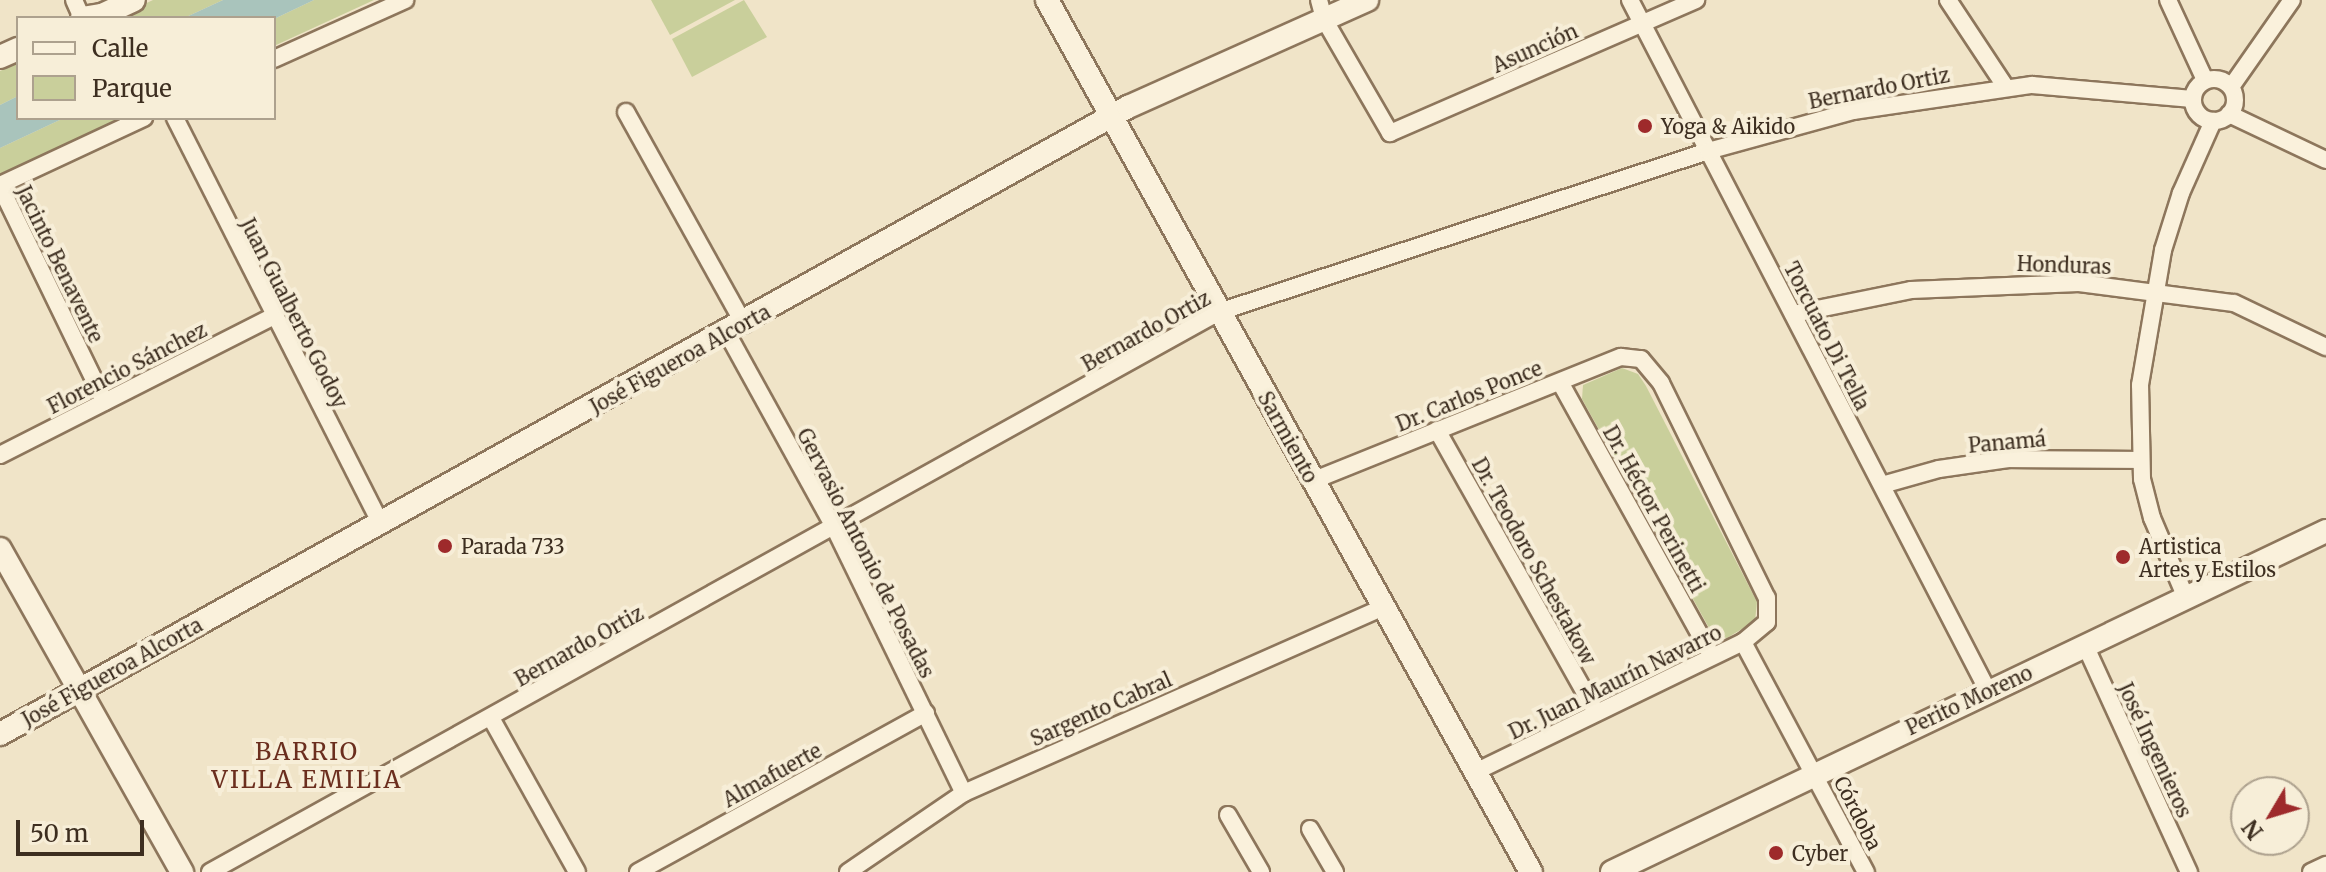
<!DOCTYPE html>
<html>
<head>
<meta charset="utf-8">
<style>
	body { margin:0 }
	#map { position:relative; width:2326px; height:872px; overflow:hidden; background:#f0e4c8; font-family:Merriweather,serif }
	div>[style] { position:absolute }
	.green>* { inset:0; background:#c9cf9b }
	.water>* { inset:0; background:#a9c4bc }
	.roads { filter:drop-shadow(2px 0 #8d765c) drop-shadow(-2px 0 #8d765c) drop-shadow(0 2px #8d765c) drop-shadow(0 -2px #8d765c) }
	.street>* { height:16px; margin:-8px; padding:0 8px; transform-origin:8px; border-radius:8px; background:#faf1dc }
	.street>.ring { margin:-8px; padding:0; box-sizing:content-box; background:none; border:16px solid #faf1dc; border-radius:50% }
	.secondary>* { height:22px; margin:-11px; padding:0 11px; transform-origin:11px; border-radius:11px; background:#faf1dc }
	.dots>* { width:22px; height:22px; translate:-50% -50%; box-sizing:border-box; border:4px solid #f7eed8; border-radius:50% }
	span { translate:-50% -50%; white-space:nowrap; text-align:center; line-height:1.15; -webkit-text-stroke:8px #f7eed8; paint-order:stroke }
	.street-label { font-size:20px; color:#3d2e20 }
	.poi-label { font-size:20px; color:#3d2e20 }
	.left { translate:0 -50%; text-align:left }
	.quarter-label { font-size:24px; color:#6b2e1e; letter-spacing:2px }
	.legend { position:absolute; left:16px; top:16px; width:260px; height:104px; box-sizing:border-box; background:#f7eed8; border:2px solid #ada18e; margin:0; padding:10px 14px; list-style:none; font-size:24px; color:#3d2e20 }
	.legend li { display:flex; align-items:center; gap:16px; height:40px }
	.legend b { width:40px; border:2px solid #ada18e }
	.north { position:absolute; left:2230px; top:776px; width:80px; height:80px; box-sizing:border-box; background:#f7eed8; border:2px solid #ada18e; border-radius:50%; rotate:232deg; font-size:22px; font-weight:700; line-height:32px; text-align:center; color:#3d2e20 }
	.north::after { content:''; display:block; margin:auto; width:28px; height:36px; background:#9e2a2b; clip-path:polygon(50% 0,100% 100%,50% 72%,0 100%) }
	.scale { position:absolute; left:16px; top:820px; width:128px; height:36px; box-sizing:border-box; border:4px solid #3d2e20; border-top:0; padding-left:10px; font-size:24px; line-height:28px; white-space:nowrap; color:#3d2e20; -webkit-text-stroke:6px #f7eed8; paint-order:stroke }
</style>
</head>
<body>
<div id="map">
	<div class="green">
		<div style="clip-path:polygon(153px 0,223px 0,184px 18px,115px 18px)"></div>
		<div style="clip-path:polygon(314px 0,374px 0,274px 46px,274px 19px)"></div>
		<div style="clip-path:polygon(651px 0,735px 0,670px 35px)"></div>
		<div style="clip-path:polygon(744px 0,767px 37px,692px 77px,672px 39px)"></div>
		<div style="clip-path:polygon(18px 63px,18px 96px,0 105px,0 71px)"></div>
		<div style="clip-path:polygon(64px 118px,120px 118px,0 174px,0 148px)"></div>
		<div style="clip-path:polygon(1622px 368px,1638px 374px,1646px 386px,1757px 602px,1755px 621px,1727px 638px,1713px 635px,1582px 399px,1583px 385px)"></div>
	</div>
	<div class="water">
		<div style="clip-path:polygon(223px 0,314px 0,274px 19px,184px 18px)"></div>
		<div style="clip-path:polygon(18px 96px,18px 118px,64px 118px,0 148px,0 105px)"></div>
	</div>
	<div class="roads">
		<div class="street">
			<div style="left:74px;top:0;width:20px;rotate:66deg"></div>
			<div style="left:1319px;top:0;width:20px;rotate:75deg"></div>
			<div style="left:1324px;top:19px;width:132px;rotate:59.9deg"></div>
			<div style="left:1390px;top:133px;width:334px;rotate:-23.5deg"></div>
			<div style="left:1630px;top:0;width:778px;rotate:62.61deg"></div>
			<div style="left:1948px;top:0;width:103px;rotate:56.5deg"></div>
			<div style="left:2168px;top:0;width:88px;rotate:65.2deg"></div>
			<div style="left:274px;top:59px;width:144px;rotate:-24.2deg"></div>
			<div class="ring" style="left:2193px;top:79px;width:26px;height:26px"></div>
			<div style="left:2231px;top:87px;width:106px;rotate:-55deg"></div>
			<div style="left:626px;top:112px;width:243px;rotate:60.9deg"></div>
			<div style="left:2229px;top:114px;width:107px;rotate:25.4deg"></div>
			<div style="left:175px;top:118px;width:455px;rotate:63.1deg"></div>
			<div style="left:0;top:185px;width:159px;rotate:-25deg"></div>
			<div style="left:0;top:186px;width:240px;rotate:64.1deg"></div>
			<div style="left:1793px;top:314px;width:120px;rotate:-11.5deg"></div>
			<div style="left:1911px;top:290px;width:168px;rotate:-2.4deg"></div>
			<div style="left:2079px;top:283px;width:156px;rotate:7.4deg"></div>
			<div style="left:2234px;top:303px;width:102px;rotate:25.6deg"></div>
			<div style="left:727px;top:333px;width:222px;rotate:61.1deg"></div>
			<div style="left:834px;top:527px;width:296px;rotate:64deg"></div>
			<div style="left:1560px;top:382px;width:313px;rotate:61deg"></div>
			<div style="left:1437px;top:430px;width:324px;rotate:60.6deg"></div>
			<div style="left:0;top:455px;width:305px;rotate:-26.9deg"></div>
			<div style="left:1312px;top:481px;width:333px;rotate:-21.9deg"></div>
			<div style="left:1621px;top:357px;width:20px;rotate:6deg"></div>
			<div style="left:1641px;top:359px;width:31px;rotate:50deg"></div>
			<div style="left:1661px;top:383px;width:240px;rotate:63.8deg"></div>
			<div style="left:1767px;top:598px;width:24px;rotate:90deg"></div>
			<div style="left:1767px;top:622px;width:31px;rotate:140deg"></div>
			<div style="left:1743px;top:642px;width:298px;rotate:154.1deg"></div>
			<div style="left:1882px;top:485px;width:59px;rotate:-15.7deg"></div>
			<div style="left:1939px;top:469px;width:70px;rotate:-8.2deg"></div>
			<div style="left:2008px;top:459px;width:131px;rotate:0.4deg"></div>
			<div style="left:2186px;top:598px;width:87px;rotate:-113deg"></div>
			<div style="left:2152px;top:518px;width:40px;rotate:-104.4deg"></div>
			<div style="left:2142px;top:479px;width:94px;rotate:-91.2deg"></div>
			<div style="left:2140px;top:385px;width:137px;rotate:-80.3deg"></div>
			<div style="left:2163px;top:250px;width:60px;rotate:-72.5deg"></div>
			<div style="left:2181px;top:193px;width:79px;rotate:-66deg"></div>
			<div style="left:1743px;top:642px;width:261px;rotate:61.9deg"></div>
			<div style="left:2085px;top:645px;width:250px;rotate:65.4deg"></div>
			<div style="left:491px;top:718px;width:176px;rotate:60.8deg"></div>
			<div style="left:1228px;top:815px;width:66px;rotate:59.9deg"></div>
			<div style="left:1310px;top:829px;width:50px;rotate:59.8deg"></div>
			<div style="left:210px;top:872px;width:1154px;rotate:-29.03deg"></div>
			<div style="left:1219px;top:312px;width:515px;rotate:-18.22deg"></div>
			<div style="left:1708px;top:151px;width:150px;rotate:-15.4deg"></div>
			<div style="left:1853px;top:111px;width:181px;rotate:-8.3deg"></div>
			<div style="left:2032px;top:85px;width:161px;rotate:5deg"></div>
			<div style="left:638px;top:872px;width:329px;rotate:-28.9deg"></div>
			<div style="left:848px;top:872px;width:140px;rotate:-34.3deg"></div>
			<div style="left:964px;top:793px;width:458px;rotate:-23.9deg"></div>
			<div style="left:2311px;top:872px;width:17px;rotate:-25deg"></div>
		</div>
		<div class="secondary">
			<div style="left:1047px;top:0;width:997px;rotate:60.97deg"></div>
			<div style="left:82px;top:18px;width:20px;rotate:-9deg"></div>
			<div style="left:102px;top:15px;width:35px;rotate:-25deg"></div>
			<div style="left:0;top:57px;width:20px;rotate:-24deg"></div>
			<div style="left:0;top:549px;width:371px;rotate:60.6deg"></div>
			<div style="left:0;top:734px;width:1291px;rotate:-29.07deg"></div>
			<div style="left:1128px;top:107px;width:262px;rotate:-24.1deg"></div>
			<div style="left:1612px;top:872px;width:791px;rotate:-25.53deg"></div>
		</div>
	</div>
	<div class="dots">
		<div style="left:1645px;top:126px;background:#9e2a2b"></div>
		<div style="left:445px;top:546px;background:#9e2a2b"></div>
		<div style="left:2123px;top:557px;background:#9e2a2b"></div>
		<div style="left:1776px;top:853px;background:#9e2a2b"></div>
	</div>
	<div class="street-label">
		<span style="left:1535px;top:48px;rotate:-24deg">Asunción</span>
		<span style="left:1879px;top:88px;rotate:-11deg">Bernardo Ortiz</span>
		<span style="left:60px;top:264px;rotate:64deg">Jacinto Benavente</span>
		<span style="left:2064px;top:265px;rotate:2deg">Honduras</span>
		<span style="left:294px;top:313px;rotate:63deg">Juan Gualberto Godoy</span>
		<span style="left:1146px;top:331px;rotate:-29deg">Bernardo Ortiz</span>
		<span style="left:1827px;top:336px;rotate:63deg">Torcuato Di Tella</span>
		<span style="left:680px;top:359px;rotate:-29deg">José Figueroa Alcorta</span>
		<span style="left:127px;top:368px;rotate:-27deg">Florencio Sánchez</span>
		<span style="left:1469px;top:396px;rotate:-22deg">Dr. Carlos Ponce</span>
		<span style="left:1288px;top:437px;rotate:61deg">Sarmiento</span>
		<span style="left:2007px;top:442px;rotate:-5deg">Panamá</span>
		<span style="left:1654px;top:509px;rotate:61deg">Dr. Héctor Perinetti</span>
		<span style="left:866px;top:553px;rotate:63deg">Gervasio Antonio de Posadas</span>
		<span style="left:1534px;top:561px;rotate:61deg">Dr. Teodoro Schestakow</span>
		<span style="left:579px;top:646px;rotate:-29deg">Bernardo Ortiz</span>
		<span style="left:112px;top:672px;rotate:-29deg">José Figueroa Alcorta</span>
		<span style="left:1615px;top:682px;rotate:-26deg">Dr. Juan Maurín Navarro</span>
		<span style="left:1969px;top:700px;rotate:-25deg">Perito Moreno</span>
		<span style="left:1101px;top:709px;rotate:-24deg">Sargento Cabral</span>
		<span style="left:2155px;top:750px;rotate:65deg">José Ingenieros</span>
		<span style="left:772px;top:775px;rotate:-29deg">Almafuerte</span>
		<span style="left:1858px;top:813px;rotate:63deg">Córdoba</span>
	</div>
	<div class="poi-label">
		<span class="left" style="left:1661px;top:126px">Yoga &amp; Aikido</span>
		<span class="left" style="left:461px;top:546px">Parada 733</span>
		<span class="left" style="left:2139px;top:558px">Artistica<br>Artes y Estilos</span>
		<span class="left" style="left:1792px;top:853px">Cyber</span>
	</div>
	<div class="quarter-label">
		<span style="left:307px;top:766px">BARRIO<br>VILLA EMILIA</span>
	</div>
	<ul class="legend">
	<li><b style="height:10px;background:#faf1dc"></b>Calle</li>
	<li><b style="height:22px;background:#c9cf9b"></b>Parque</li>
	</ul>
	<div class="north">N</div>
	<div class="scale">50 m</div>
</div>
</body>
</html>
